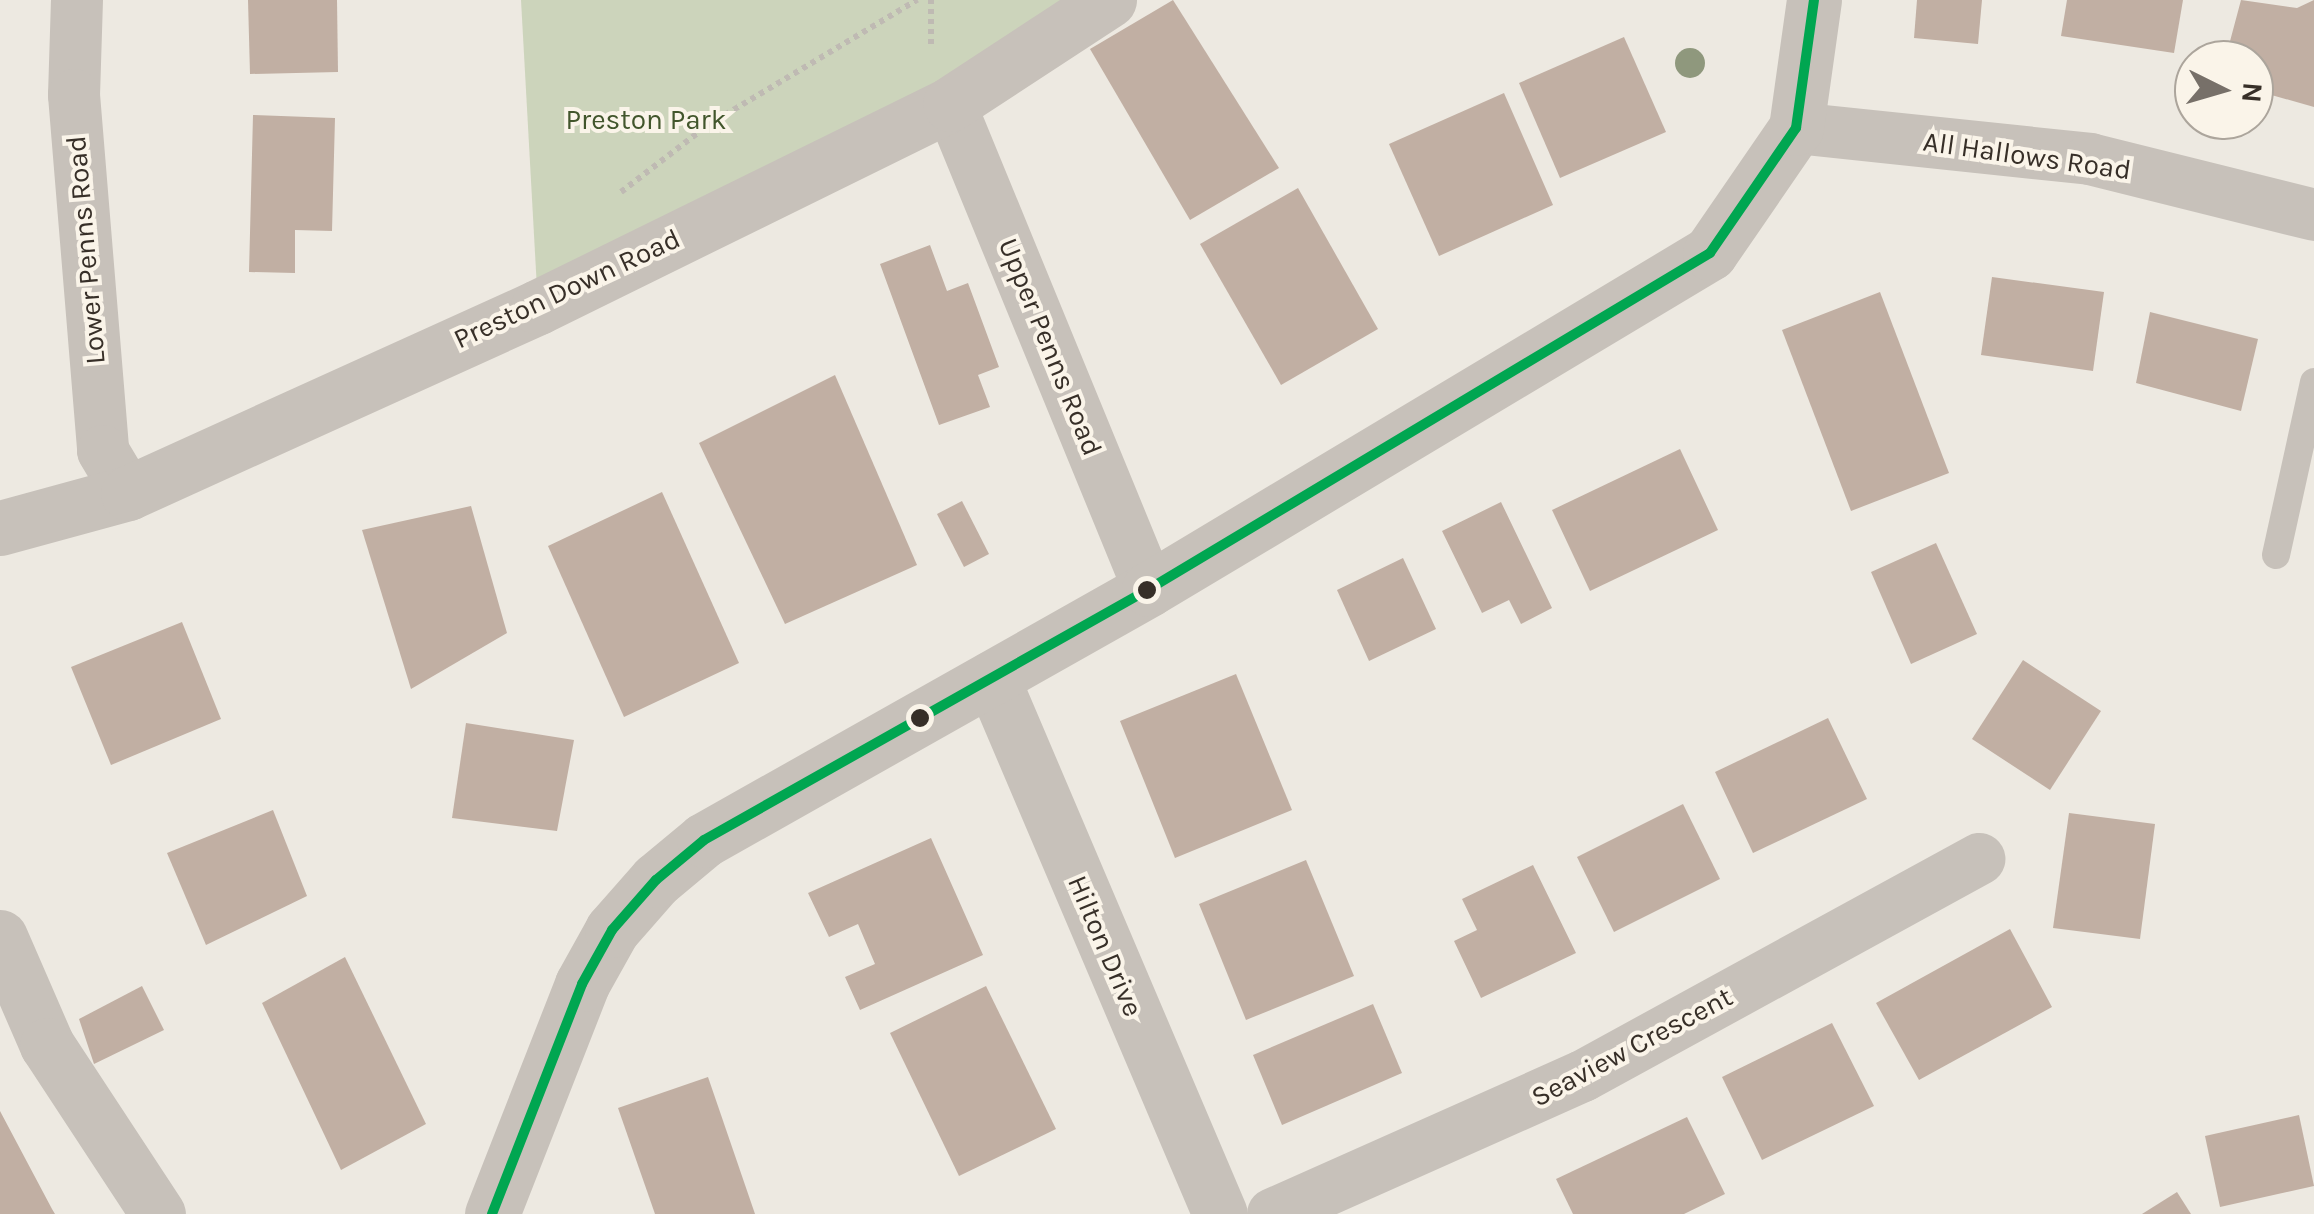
<!DOCTYPE html>
<html>
<head>
<meta charset="utf-8">
<style>
	body { margin:0 }
	#map { position:relative; width:2314px; height:1214px; overflow:hidden; background:#ede9e1; font-family:Karla,sans-serif }
	div>[style] { position:absolute }
	.green>* { inset:0; background:#ccd4bb }
	.building>* { inset:0; background:#c1afa3 }
	.path>* { height:6px; margin-top:-3px; transform-origin:0; background:repeating-linear-gradient(90deg,#bfbab3 0 5px,transparent 0 10px) }
	.service>* { height:28px; margin:-14px; padding:0 14px; transform-origin:14px; border-radius:14px; background:#c7c1ba }
	.minor>* { height:52px; margin:-26px; padding:0 26px; transform-origin:26px; border-radius:26px; background:#c7c1ba }
	.tertiary>* { height:55px; margin:-27.5px; padding:0 27.5px; transform-origin:27.5px; border-radius:27.5px; background:#c7c1ba }
	.bus-1>* { height:10px; margin:-5px; padding:0 5px; transform-origin:5px; border-radius:5px; background:#00a651 }
	.trees>* { width:30px; height:30px; margin:-15px; border-radius:50%; background:#8f987d }
	.dots>* { width:28px; height:28px; translate:-50% -50%; box-sizing:border-box; border:5px solid #faf4e9; border-radius:50% }
	span { translate:-50% -50%; white-space:nowrap; text-align:center; line-height:1.15; -webkit-text-stroke:8px #faf4e9; paint-order:stroke }
	.park-label { font-size:28px; color:#42562c }
	.street-label { font-size:28px; color:#372f28 }
	.north { position:absolute; left:2174px; top:40px; width:100px; height:100px; box-sizing:border-box; background:#faf4e9; border:2px solid #aca59c; border-radius:50%; rotate:95deg; font-size:28px; font-weight:700; line-height:40px; text-align:center; color:#372f28 }
	.north::after { content:''; display:block; margin:auto; width:35px; height:45px; background:#777069; clip-path:polygon(50% 0,100% 100%,50% 72%,0 100%) }
</style>
</head>
<body>
<div id="map">
	<div class="green">
		<div style="clip-path:polygon(521px 0,1109px 0,538px 307px)"></div>
	</div>
	<div class="building">
		<div style="clip-path:polygon(248px 0,337px 0,338px 72px,250px 74px)"></div>
		<div style="clip-path:polygon(1173px 0,1279px 168px,1190px 220px,1090px 49px)"></div>
		<div style="clip-path:polygon(1917px 0,1982px 0,1978px 44px,1914px 38px)"></div>
		<div style="clip-path:polygon(2067px 0,2183px 0,2174px 53px,2061px 36px)"></div>
		<div style="clip-path:polygon(2241px 0,2297px 8px,2314px 0,2314px 107px,2254px 90px,2254px 60px,2225px 60px)"></div>
		<div style="clip-path:polygon(1624px 37px,1666px 132px,1560px 178px,1519px 83px)"></div>
		<div style="clip-path:polygon(1504px 93px,1553px 205px,1439px 256px,1389px 144px)"></div>
		<div style="clip-path:polygon(253px 115px,335px 118px,332px 231px,295px 230px,295px 273px,249px 272px)"></div>
		<div style="clip-path:polygon(1298px 188px,1378px 329px,1281px 385px,1200px 244px)"></div>
		<div style="clip-path:polygon(930px 245px,947px 291px,968px 283px,999px 367px,978px 375px,990px 407px,939px 425px,880px 264px)"></div>
		<div style="clip-path:polygon(1992px 277px,2104px 292px,2093px 371px,1981px 355px)"></div>
		<div style="clip-path:polygon(1880px 292px,1949px 473px,1851px 511px,1782px 330px)"></div>
		<div style="clip-path:polygon(2150px 312px,2258px 339px,2241px 411px,2136px 383px)"></div>
		<div style="clip-path:polygon(835px 375px,917px 565px,785px 624px,699px 443px)"></div>
		<div style="clip-path:polygon(1680px 449px,1718px 530px,1590px 591px,1552px 510px)"></div>
		<div style="clip-path:polygon(662px 492px,739px 663px,624px 717px,548px 546px)"></div>
		<div style="clip-path:polygon(962px 501px,989px 554px,964px 567px,937px 514px)"></div>
		<div style="clip-path:polygon(1501px 502px,1552px 608px,1521px 624px,1509px 600px,1482px 613px,1442px 531px)"></div>
		<div style="clip-path:polygon(471px 506px,507px 633px,411px 689px,362px 530px)"></div>
		<div style="clip-path:polygon(1936px 543px,1977px 634px,1911px 664px,1871px 572px)"></div>
		<div style="clip-path:polygon(1403px 558px,1436px 629px,1369px 661px,1337px 590px)"></div>
		<div style="clip-path:polygon(182px 622px,221px 719px,111px 765px,71px 667px)"></div>
		<div style="clip-path:polygon(2023px 660px,2101px 711px,2050px 790px,1972px 739px)"></div>
		<div style="clip-path:polygon(1236px 674px,1292px 810px,1175px 858px,1120px 721px)"></div>
		<div style="clip-path:polygon(1828px 718px,1867px 799px,1753px 853px,1715px 772px)"></div>
		<div style="clip-path:polygon(466px 723px,574px 740px,557px 831px,452px 818px)"></div>
		<div style="clip-path:polygon(1683px 804px,1720px 879px,1614px 932px,1577px 857px)"></div>
		<div style="clip-path:polygon(273px 810px,307px 896px,206px 945px,167px 853px)"></div>
		<div style="clip-path:polygon(2069px 813px,2155px 824px,2140px 939px,2053px 928px)"></div>
		<div style="clip-path:polygon(931px 838px,983px 955px,860px 1010px,845px 977px,875px 964px,858px 924px,829px 937px,808px 893px)"></div>
		<div style="clip-path:polygon(1306px 860px,1354px 976px,1246px 1020px,1199px 904px)"></div>
		<div style="clip-path:polygon(1533px 865px,1576px 953px,1481px 998px,1454px 941px,1477px 930px,1462px 899px)"></div>
		<div style="clip-path:polygon(2010px 929px,2052px 1007px,1919px 1080px,1876px 1003px)"></div>
		<div style="clip-path:polygon(345px 957px,426px 1124px,341px 1170px,262px 1003px)"></div>
		<div style="clip-path:polygon(142px 986px,164px 1030px,94px 1064px,79px 1019px)"></div>
		<div style="clip-path:polygon(986px 986px,1056px 1129px,959px 1176px,890px 1033px)"></div>
		<div style="clip-path:polygon(1373px 1004px,1402px 1073px,1282px 1125px,1253px 1055px)"></div>
		<div style="clip-path:polygon(1832px 1023px,1874px 1106px,1762px 1160px,1722px 1077px)"></div>
		<div style="clip-path:polygon(708px 1077px,755px 1214px,655px 1214px,618px 1108px)"></div>
		<div style="clip-path:polygon(0 1111px,52px 1209px,55px 1214px,0 1214px)"></div>
		<div style="clip-path:polygon(2299px 1115px,2314px 1186px,2220px 1207px,2205px 1136px)"></div>
		<div style="clip-path:polygon(1687px 1117px,1725px 1194px,1684px 1214px,1573px 1214px,1556px 1179px)"></div>
		<div style="clip-path:polygon(2177px 1192px,2191px 1214px,2142px 1214px)"></div>
	</div>
	<div class="path">
		<div style="left:931px;top:44px;width:44px;rotate:-90deg"></div>
		<div style="left:621px;top:192px;width:110px;rotate:-37.6deg"></div>
		<div style="left:708px;top:125px;width:244px;rotate:-30.9deg"></div>
	</div>
	<div class="service">
		<div style="left:2276px;top:555px;width:177px;rotate:-77.6deg"></div>
	</div>
	<div class="minor">
		<div style="left:77px;top:0;width:95px;rotate:91.8deg"></div>
		<div style="left:74px;top:95px;width:357px;rotate:85.3deg"></div>
		<div style="left:103px;top:451px;width:49px;rotate:59.2deg"></div>
		<div style="left:950px;top:104px;width:524px;rotate:67.69deg"></div>
		<div style="left:1796px;top:128px;width:296px;rotate:6deg"></div>
		<div style="left:2090px;top:159px;width:231px;rotate:14deg"></div>
		<div style="left:1273px;top:1214px;width:339px;rotate:-24deg"></div>
		<div style="left:1583px;top:1076px;width:452px;rotate:-28.7deg"></div>
	</div>
	<div class="tertiary">
		<div style="left:0;top:528px;width:133px;rotate:-15.3deg"></div>
		<div style="left:128px;top:493px;width:450px;rotate:-24.4deg"></div>
		<div style="left:538px;top:307px;width:459px;rotate:-26.2deg"></div>
		<div style="left:950px;top:104px;width:190px;rotate:-33.2deg"></div>
		<div style="left:992px;top:678px;width:582px;rotate:66.96deg"></div>
		<div style="left:0;top:937px;width:118px;rotate:66.5deg"></div>
		<div style="left:47px;top:1045px;width:202px;rotate:56.7deg"></div>
		<div style="left:492px;top:1214px;width:247px;rotate:-68.6deg"></div>
		<div style="left:582px;top:984px;width:62px;rotate:-60.9deg"></div>
		<div style="left:612px;top:930px;width:67px;rotate:-48.7deg"></div>
		<div style="left:656px;top:880px;width:62px;rotate:-39.8deg"></div>
		<div style="left:704px;top:840px;width:511px;rotate:-29.42deg"></div>
		<div style="left:1149px;top:589px;width:654px;rotate:-30.92deg"></div>
		<div style="left:1710px;top:253px;width:152px;rotate:-55.5deg"></div>
		<div style="left:1796px;top:128px;width:129px;rotate:-82deg"></div>
	</div>
	<div class="bus-1">
		<div style="left:492px;top:1214px;width:247px;rotate:-68.6deg"></div>
		<div style="left:582px;top:984px;width:62px;rotate:-60.9deg"></div>
		<div style="left:612px;top:930px;width:67px;rotate:-48.7deg"></div>
		<div style="left:656px;top:880px;width:62px;rotate:-39.8deg"></div>
		<div style="left:704px;top:840px;width:511px;rotate:-29.42deg"></div>
		<div style="left:1149px;top:589px;width:654px;rotate:-30.92deg"></div>
		<div style="left:1710px;top:253px;width:152px;rotate:-55.5deg"></div>
		<div style="left:1796px;top:128px;width:129px;rotate:-82deg"></div>
	</div>
	<div class="trees">
		<div style="left:1690px;top:63px"></div>
	</div>
	<div class="dots">
		<div style="left:1147px;top:590px;background:#372f28"></div>
		<div style="left:920px;top:718px;background:#372f28"></div>
	</div>
	<div class="park-label">
		<span style="left:646px;top:120px">Preston Park</span>
	</div>
	<div class="street-label">
		<span style="left:2027px;top:156px;rotate:8deg">All Hallows Road</span>
		<span style="left:86px;top:250px;rotate:-95deg">Lower Penns Road</span>
		<span style="left:567px;top:289px;rotate:-25deg">Preston Down Road</span>
		<span style="left:1050px;top:347px;rotate:68deg">Upper Penns Road</span>
		<span style="left:1105px;top:946px;rotate:67deg">Hilton Drive</span>
		<span style="left:1632px;top:1047px;rotate:-28deg">Seaview Crescent</span>
	</div>
	<div class="north">N</div>
</div>
</body>
</html>
